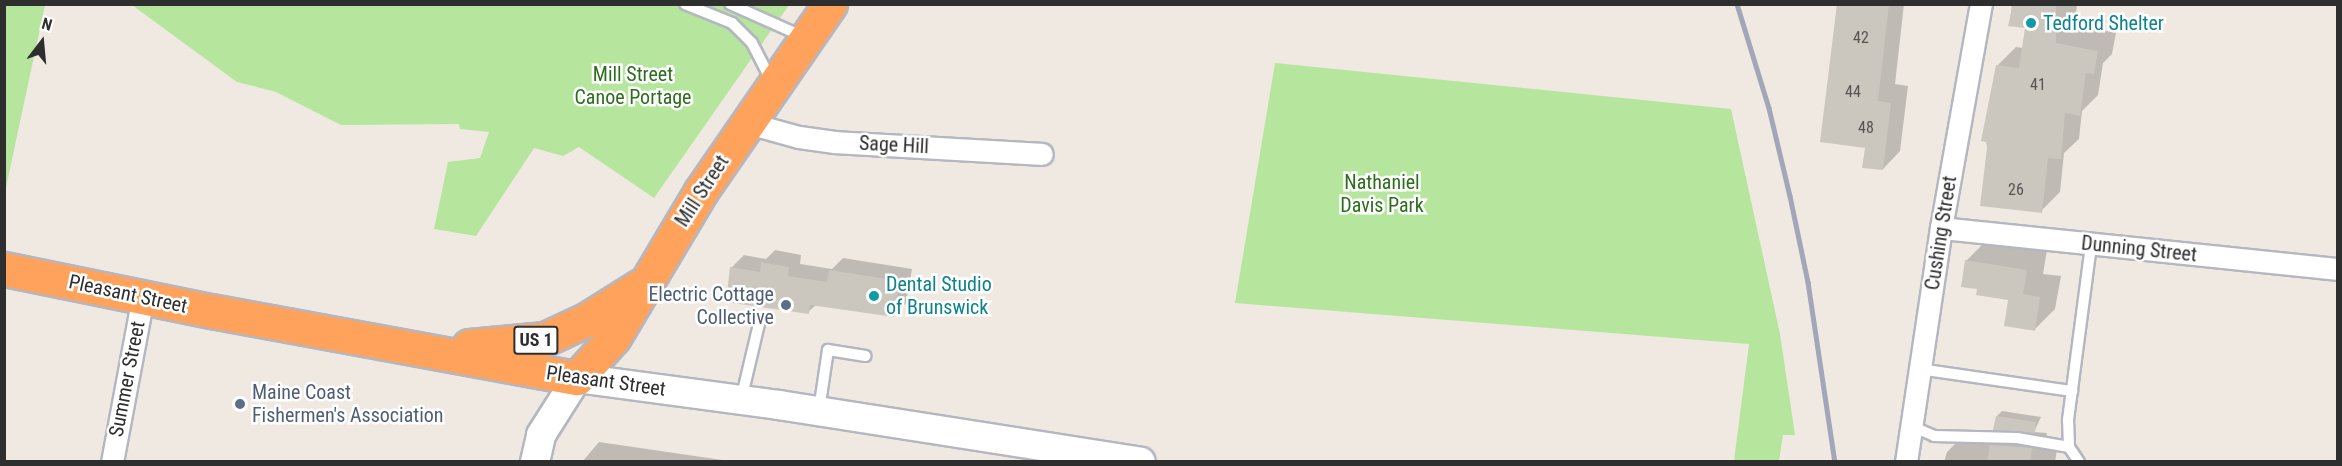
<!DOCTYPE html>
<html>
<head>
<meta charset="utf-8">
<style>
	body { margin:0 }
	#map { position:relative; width:2342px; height:466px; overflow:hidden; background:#efe9e1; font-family:"Roboto Condensed",sans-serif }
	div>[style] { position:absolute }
	.green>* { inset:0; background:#b6e59e }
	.shadow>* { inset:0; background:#0003 }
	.building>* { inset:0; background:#cbc7bf }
	.roads { filter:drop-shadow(2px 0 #b4b7c1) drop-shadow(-2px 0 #b4b7c1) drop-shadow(0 2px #b4b7c1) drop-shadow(0 -2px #b4b7c1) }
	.lane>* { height:10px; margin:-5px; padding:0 5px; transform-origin:5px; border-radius:5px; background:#fff }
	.street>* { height:21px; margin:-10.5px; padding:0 10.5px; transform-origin:10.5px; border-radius:10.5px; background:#fff }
	.secondary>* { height:28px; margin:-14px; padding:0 14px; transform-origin:14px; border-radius:14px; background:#fff }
	.highway>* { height:33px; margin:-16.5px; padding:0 16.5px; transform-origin:16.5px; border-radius:16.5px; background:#ffa35c }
	.rail>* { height:4.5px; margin:-2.25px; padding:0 2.25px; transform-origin:2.25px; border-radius:2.25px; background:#a3a6b8 }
	.dots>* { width:16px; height:16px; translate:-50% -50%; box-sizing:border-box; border:3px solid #fff; border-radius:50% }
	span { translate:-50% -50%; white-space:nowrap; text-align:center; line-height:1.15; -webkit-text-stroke:5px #fff; paint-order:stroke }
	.number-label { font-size:16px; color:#555452 }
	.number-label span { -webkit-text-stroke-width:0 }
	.shield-label span { padding:2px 4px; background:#fff; border:2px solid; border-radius:4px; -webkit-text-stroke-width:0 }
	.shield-label { font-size:18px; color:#2e2e2e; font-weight:700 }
	.culture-label { font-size:20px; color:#0d838f }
	.left { translate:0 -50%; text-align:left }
	.park-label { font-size:20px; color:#2c6e1b }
	.street-label { font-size:20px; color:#2e2e2e }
	.service-label { font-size:20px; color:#4e5e75 }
	.right { translate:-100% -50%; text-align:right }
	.frame { position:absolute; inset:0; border:6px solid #2e2e2e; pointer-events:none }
	.north { position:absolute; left:12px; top:12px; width:60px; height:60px; -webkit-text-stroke:4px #fff; paint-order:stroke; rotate:16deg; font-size:16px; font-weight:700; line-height:24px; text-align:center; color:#2e2e2e }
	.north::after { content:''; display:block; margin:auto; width:21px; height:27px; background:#2e2e2e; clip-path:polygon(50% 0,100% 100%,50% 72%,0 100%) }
</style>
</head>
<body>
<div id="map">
	<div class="green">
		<div style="clip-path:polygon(5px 4px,45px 5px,5px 192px,4px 5px)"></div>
		<div style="clip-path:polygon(132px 5px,789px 5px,654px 198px,579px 147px,563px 156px,534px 148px,476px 236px,434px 229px,448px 162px,480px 158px,489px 132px,460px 129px,459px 124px,341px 125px,276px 92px,237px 82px)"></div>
		<div style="clip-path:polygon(1275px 63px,1731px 109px,1780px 334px,1795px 435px,1783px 435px,1779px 461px,1734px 461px,1749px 344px,1235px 303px)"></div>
	</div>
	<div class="shadow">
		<div style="clip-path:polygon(1838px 4px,1904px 4px,1895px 84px,1908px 86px,1900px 151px,1883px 169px,1866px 146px)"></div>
		<div style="clip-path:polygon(2012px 4px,2072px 4px,2077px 6px,2074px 25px,2116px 33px,2112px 54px,2103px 63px,2098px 95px,2082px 111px,2079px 139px,2064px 153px,2060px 192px,2041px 211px,1988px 141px,1997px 66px,2016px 47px,2023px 48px,2027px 26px,2010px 25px)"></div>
		<div style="clip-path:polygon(1987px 240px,2047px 250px,2043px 274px,2061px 276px,2055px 309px,2034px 330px,2010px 299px,1978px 288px,1966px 261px)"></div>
		<div style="clip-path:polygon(775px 250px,801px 255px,800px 264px,832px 269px,843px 258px,912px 269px,906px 303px,894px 316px,816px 305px,808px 312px,731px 268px,744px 255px,766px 259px)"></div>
		<div style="clip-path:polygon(2002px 411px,2041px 417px,2034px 432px,2047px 433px,2044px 449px,2057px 450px,2055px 462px,1944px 462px,1947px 452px,1962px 437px,1996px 441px,2008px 430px,1997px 416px)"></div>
		<div style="clip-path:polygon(599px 442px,736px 462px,582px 462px)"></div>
	</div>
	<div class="building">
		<div style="clip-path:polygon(1837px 4px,1889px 4px,1878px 101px,1891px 103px,1883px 170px,1862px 168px,1865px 148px,1820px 142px)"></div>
		<div style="clip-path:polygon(2013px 4px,2056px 4px,2056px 43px,2098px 51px,2094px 74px,2086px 73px,2080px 116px,2065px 113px,2061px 159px,2048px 158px,2042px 213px,1980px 206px,1987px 148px,1986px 142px,1981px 141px,1996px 65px,2019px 68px,2025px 28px,2008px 26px)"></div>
		<div style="clip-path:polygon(1965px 260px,2027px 270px,2023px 294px,2040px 297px,2035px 331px,2004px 326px,2008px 300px,1976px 295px,1977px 289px,1961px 287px)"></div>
		<div style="clip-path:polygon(761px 262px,789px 267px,788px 276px,827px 282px,829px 270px,900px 281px,894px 317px,810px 305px,809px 314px,726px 302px,730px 267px,760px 272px)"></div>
		<div style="clip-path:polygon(1996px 416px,2036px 422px,2035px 433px,1993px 430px)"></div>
		<div style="clip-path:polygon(1990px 445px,2032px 448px,2030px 462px,1987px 462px)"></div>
	</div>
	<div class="roads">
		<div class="lane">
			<div style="left:685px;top:4px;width:51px;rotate:22deg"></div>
			<div style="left:732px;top:23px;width:28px;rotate:45deg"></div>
			<div style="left:752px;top:43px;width:42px;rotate:62.8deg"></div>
			<div style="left:730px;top:4px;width:81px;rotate:24deg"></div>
			<div style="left:1919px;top:369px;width:155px;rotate:8.2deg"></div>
			<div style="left:741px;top:400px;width:78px;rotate:-76.7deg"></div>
			<div style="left:819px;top:410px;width:61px;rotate:-81.5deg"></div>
			<div style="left:828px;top:350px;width:38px;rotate:9deg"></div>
			<div style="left:1911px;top:426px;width:25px;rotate:23deg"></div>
			<div style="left:1934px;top:436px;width:83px;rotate:1.4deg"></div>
			<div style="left:2017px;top:438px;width:53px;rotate:9.8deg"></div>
			<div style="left:2069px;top:447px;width:18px;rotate:56deg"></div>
			<div style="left:2069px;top:447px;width:27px;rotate:-92deg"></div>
			<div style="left:2068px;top:420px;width:177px;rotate:-82.5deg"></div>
		</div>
		<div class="street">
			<div style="left:748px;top:123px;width:53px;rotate:15.4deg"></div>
			<div style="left:799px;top:137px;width:36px;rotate:8deg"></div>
			<div style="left:835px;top:142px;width:207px;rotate:3.3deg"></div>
			<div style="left:1941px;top:228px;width:399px;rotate:5.9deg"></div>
			<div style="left:112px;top:462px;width:168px;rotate:-79.4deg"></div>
			<div style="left:1906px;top:462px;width:237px;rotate:-81.5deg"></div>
			<div style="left:1941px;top:228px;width:228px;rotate:-79.9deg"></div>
		</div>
		<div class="secondary">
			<div style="left:535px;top:462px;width:28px;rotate:-77deg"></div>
			<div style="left:541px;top:435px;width:67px;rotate:-57.7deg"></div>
			<div style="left:577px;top:378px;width:204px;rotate:7.6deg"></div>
			<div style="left:779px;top:405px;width:366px;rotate:8.9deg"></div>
		</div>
		<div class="highway">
			<div style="left:4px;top:269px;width:211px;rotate:11.5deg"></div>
			<div style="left:211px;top:311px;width:372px;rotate:10.4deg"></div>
			<div style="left:577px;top:378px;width:55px;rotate:-47.9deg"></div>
			<div style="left:614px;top:337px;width:170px;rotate:-59.2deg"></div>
			<div style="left:701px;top:191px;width:227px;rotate:-55.4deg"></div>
			<div style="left:469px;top:346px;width:76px;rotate:-5.3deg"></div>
			<div style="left:545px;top:339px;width:45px;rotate:-24.9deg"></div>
			<div style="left:586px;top:320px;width:64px;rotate:-32.2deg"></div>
		</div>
	</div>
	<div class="rail">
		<div style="left:1737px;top:4px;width:109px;rotate:72.9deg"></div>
		<div style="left:1769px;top:108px;width:90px;rotate:76.6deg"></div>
		<div style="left:1790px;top:196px;width:88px;rotate:78.2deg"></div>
		<div style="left:1808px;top:282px;width:182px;rotate:81.5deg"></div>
	</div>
	<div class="dots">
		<div style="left:2031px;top:23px;background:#0f9aa8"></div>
		<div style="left:874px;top:296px;background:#0f9aa8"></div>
		<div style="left:786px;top:305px;background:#5c6f8a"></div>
		<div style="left:240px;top:404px;background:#5c6f8a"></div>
	</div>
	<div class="number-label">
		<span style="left:1861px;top:38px">42</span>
		<span style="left:2038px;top:85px">41</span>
		<span style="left:1853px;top:92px">44</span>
		<span style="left:1866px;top:128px">48</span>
		<span style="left:2016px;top:190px">26</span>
	</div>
	<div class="shield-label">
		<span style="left:536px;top:340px">US 1</span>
	</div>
	<div class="culture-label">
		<span class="left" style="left:2043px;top:23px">Tedford Shelter</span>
		<span class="left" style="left:886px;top:296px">Dental Studio<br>of Brunswick</span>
	</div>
	<div class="park-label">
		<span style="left:633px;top:86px">Mill Street<br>Canoe Portage</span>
		<span style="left:1382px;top:194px">Nathaniel<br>Davis Park</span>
	</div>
	<div class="street-label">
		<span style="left:894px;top:145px;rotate:3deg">Sage Hill</span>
		<span style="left:702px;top:191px;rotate:-57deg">Mill Street</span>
		<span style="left:1941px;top:233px;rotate:-81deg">Cushing Street</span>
		<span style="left:2139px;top:249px;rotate:6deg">Dunning Street</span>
		<span style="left:128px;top:294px;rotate:12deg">Pleasant Street</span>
		<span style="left:127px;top:379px;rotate:-79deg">Summer Street</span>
		<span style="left:606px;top:381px;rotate:8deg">Pleasant Street</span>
	</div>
	<div class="service-label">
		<span class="right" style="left:774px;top:306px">Electric Cottage<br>Collective</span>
		<span class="left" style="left:252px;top:404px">Maine Coast<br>Fishermen's Association</span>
	</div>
	<div class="frame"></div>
	<div class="north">N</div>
</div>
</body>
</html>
